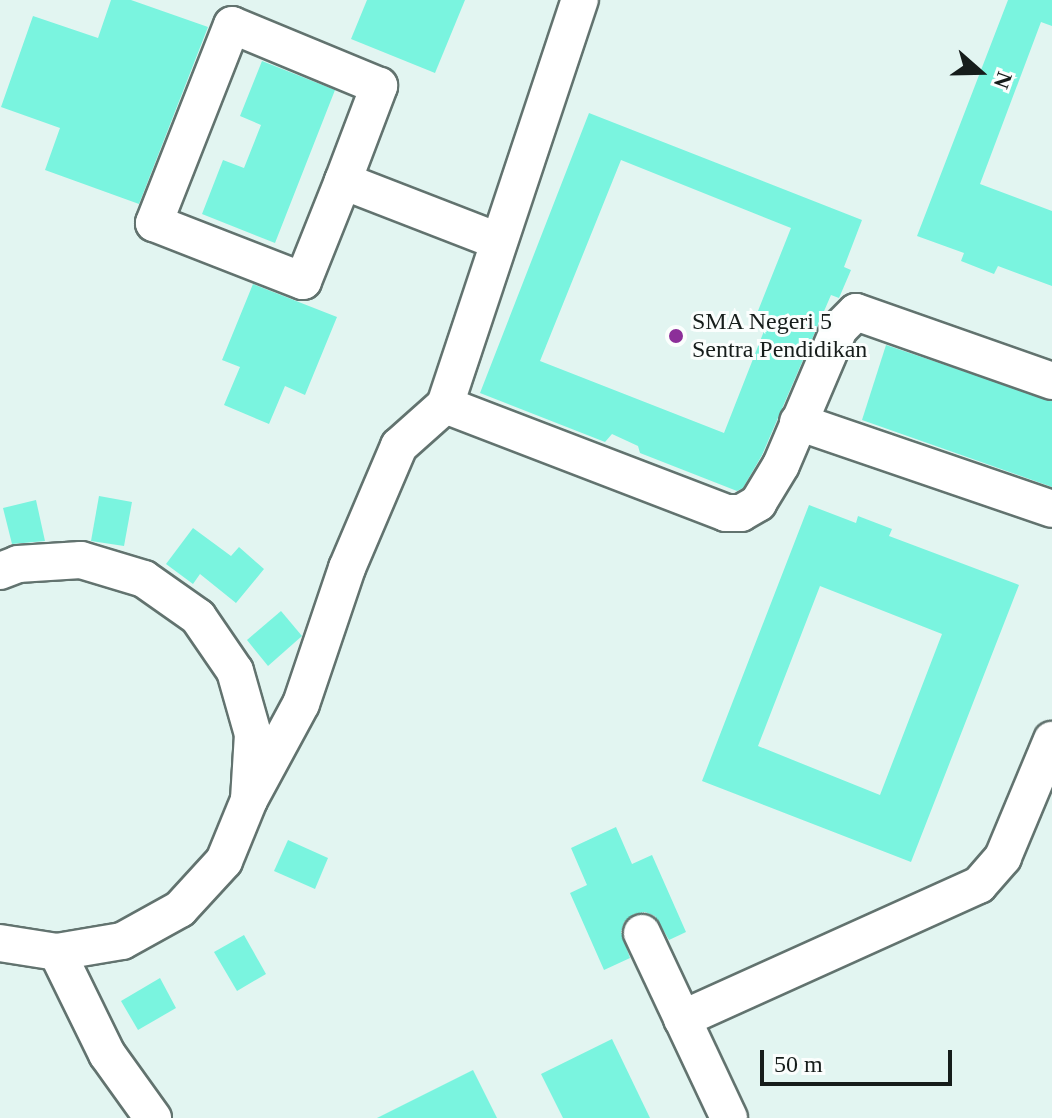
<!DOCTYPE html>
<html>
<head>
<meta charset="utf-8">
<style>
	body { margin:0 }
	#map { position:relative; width:1052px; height:1118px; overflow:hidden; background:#e2f5f1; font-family:"Times New Roman",serif }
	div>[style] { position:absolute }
	.building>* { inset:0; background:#7af4df }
	.roads { filter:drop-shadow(2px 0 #62736f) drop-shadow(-2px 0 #62736f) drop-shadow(0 2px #62736f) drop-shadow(0 -2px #62736f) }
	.minor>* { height:36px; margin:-18px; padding:0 18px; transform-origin:18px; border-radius:18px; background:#fff }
	.dots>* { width:22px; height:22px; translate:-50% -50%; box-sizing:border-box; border:4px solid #fbfefd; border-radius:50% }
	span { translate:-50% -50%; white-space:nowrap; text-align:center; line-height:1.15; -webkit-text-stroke:6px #fbfefd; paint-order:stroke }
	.poi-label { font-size:24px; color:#161d1b }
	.left { translate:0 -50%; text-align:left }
	.north { position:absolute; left:940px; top:32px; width:80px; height:80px; -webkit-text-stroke:6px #fbfefd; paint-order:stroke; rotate:110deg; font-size:22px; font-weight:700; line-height:32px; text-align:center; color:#161d1b }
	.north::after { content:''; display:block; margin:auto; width:28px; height:36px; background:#161d1b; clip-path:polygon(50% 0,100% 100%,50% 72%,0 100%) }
	.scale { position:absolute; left:760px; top:1050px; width:192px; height:36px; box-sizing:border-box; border:4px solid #161d1b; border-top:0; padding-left:10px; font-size:24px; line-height:28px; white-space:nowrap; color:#161d1b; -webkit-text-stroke:6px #fbfefd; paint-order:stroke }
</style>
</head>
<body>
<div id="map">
	<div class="building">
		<div style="clip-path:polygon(111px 0,131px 0,208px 27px,139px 204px,45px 170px,60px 128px,1px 107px,33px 16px,98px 38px)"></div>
		<div style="clip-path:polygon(367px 0,465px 0,435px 73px,351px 39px)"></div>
		<div style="clip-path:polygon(1008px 0,1052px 0,1052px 26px,1041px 22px,980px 184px,1052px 211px,1052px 286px,998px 266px,994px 274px,961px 261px,964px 253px,917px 236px)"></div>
		<div style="clip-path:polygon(262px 61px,335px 90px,275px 243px,202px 214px,223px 160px,244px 168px,261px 125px,240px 116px)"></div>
		<div style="clip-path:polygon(evenodd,589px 113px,862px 220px,844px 267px,851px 270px,839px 298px,831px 295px,762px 455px,743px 488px,737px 491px,640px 453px,638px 446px,612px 434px,605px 442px,480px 393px,589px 113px,621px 160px,791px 228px,752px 326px,764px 331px,724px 433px,540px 361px,621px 160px)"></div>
		<div style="clip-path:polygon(253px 284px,337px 317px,305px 395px,285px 386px,269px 424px,224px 405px,240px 367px,222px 360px)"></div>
		<div style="clip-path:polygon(886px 345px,1052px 401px,1052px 487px,862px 420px)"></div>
		<div style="clip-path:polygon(99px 496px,132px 502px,124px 546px,91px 541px)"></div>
		<div style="clip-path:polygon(36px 500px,45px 541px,12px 544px,3px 508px)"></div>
		<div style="clip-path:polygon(evenodd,809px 505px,856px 523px,858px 516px,892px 529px,889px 536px,1019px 585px,911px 862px,702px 781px,809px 505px,820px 586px,942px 634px,880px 795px,758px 746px,820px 586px)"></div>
		<div style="clip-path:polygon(193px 528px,231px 556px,239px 547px,264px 569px,236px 603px,200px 574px,193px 584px,166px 564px)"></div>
		<div style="clip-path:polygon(281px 611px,302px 636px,268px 666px,247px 640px)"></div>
		<div style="clip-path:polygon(616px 827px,632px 864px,652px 855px,686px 932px,669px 940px,655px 916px,645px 912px,634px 914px,624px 922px,621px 932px,630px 958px,604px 970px,570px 893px,587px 885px,571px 848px)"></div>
		<div style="clip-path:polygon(288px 840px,328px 858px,315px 889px,274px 871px)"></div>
		<div style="clip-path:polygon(244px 935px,266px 974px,237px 991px,214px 952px)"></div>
		<div style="clip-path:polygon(160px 978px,176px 1008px,138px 1030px,121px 1001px)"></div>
		<div style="clip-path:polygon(612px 1039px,650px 1118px,563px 1118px,541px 1074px)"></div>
		<div style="clip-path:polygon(473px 1070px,497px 1118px,377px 1118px)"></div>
	</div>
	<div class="roads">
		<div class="minor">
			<div style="left:343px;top:181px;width:102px;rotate:-69.2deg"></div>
			<div style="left:379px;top:86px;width:159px;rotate:-157.5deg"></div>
			<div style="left:232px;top:25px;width:213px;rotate:111.5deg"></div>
			<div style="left:154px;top:223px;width:160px;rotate:21.3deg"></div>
			<div style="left:303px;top:281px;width:108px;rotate:-68.2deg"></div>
			<div style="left:343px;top:181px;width:166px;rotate:21.2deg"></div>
			<div style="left:445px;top:405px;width:301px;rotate:21deg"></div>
			<div style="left:726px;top:513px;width:15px"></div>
			<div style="left:741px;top:513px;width:20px;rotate:-30deg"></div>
			<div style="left:758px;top:503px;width:44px;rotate:-58.8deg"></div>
			<div style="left:781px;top:465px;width:148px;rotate:-66.9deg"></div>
			<div style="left:839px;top:329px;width:24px;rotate:-45deg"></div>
			<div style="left:856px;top:312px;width:208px;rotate:19.4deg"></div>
			<div style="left:798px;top:422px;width:268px;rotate:18.9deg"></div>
			<div style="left:0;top:571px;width:19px;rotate:-21deg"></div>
			<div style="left:18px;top:564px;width:63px;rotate:-3.6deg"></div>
			<div style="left:81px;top:560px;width:66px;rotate:16.8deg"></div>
			<div style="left:144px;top:579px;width:66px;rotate:35.1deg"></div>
			<div style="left:198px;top:617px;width:65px;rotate:55.6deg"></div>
			<div style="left:235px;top:671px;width:66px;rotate:74.1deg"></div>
			<div style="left:253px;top:734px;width:66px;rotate:93.5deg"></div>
			<div style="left:249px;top:800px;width:66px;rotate:112.3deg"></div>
			<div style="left:224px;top:861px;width:65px;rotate:132.5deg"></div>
			<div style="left:180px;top:909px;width:66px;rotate:151.1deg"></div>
			<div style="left:122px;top:941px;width:66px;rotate:170.4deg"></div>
			<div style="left:57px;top:952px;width:58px;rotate:-171deg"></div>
			<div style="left:249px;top:800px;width:109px;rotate:-61.6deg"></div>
			<div style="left:301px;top:704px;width:144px;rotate:-71.3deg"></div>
			<div style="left:347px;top:568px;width:133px;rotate:-66.9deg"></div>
			<div style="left:399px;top:446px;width:62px;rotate:-41.7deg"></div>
			<div style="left:445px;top:405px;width:427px;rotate:-71.6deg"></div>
			<div style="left:642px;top:933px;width:204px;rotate:64.8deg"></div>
			<div style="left:57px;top:952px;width:114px;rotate:63.9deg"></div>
			<div style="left:107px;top:1054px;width:79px;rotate:54.3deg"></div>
			<div style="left:682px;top:1019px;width:326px;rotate:-24.3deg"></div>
			<div style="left:979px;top:885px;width:37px;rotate:-49deg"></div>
			<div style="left:1003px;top:857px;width:127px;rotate:-67.3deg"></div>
		</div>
	</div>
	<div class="dots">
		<div style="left:676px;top:336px;background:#8c2f99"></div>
	</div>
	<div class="poi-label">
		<span class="left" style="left:692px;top:336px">SMA Negeri 5<br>Sentra Pendidikan</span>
	</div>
	<div class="north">N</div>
	<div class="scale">50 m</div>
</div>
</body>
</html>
